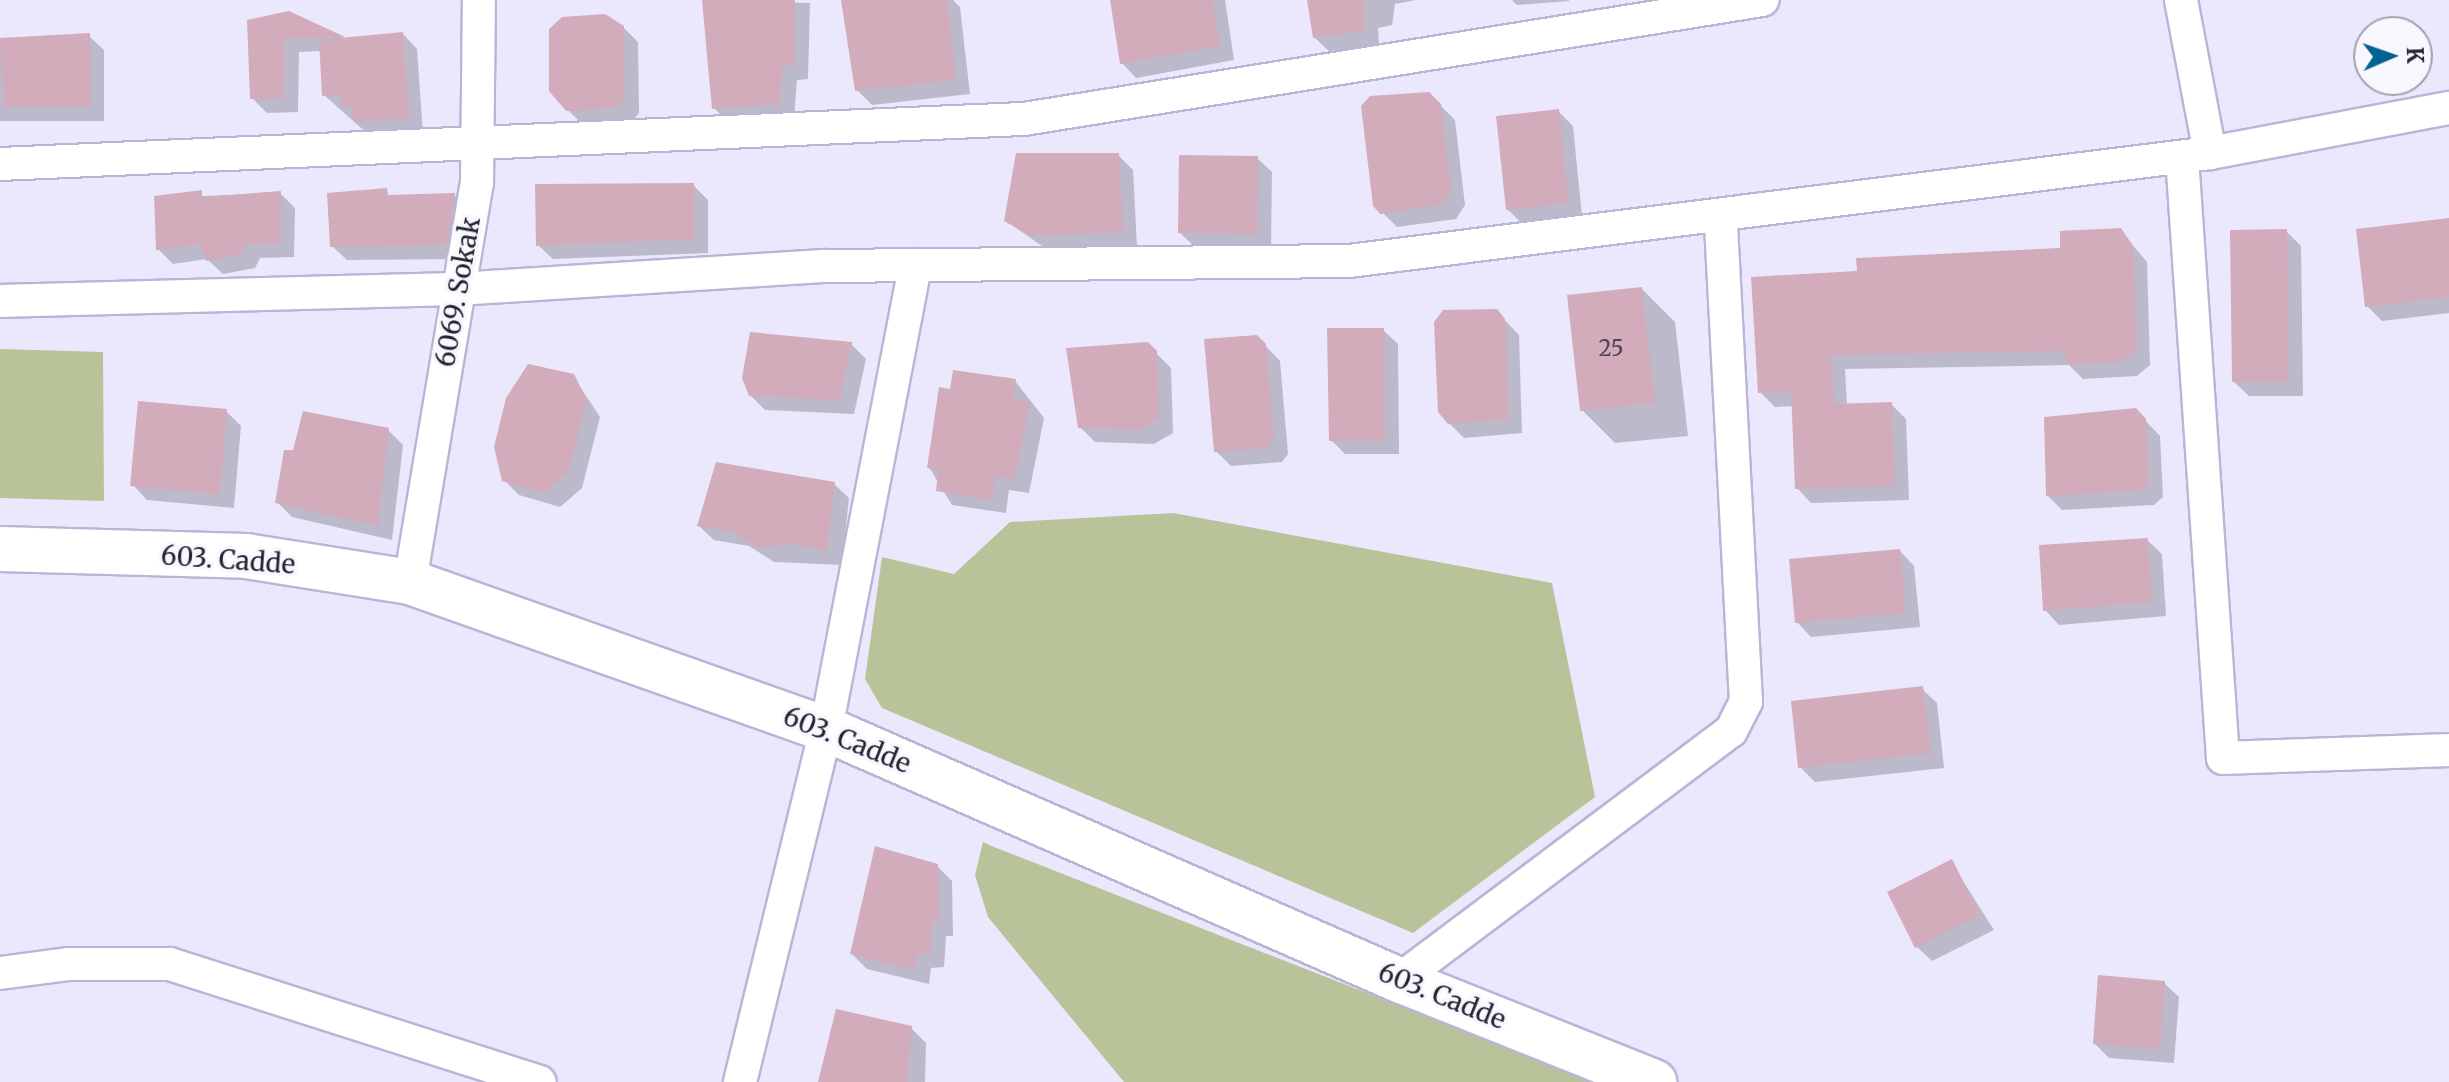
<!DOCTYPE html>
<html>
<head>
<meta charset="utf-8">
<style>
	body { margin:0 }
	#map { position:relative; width:2449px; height:1082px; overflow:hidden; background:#ebe8fd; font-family:Merriweather,serif }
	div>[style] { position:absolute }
	.green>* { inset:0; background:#b9c39a }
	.shadow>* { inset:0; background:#0003 }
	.building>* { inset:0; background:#d2acba }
	.roads { filter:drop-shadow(2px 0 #bab5d7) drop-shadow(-2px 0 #bab5d7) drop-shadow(0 2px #bab5d7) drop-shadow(0 -2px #bab5d7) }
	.street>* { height:32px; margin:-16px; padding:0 16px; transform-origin:16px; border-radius:16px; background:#fff }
	.secondary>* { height:44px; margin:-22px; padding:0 22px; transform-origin:22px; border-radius:22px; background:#fff }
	span { translate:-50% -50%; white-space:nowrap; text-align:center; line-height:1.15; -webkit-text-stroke:7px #f8f7fe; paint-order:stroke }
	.number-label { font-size:22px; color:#504452 }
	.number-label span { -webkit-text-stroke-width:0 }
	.street-label { font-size:26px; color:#24222f }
	.north { position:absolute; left:2353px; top:16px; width:80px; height:80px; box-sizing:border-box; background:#f8f7fe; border:2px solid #a3a2ab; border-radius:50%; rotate:88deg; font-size:22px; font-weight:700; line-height:32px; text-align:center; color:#24222f }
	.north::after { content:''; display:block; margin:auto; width:28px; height:36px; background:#006392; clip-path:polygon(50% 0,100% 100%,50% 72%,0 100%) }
</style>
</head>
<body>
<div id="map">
	<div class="green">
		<div style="clip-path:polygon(0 349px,103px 352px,104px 501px,0 498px)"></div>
		<div style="clip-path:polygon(1173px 513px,1552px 583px,1595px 797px,1413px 933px,882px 708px,865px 679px,882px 557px,954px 574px,1010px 522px)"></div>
		<div style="clip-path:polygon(983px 842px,994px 847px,1594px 1082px,1124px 1082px,988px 917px,975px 875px)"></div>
	</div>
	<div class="shadow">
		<div style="clip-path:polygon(704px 0,810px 3px,808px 79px,797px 80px,794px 118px,729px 123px,714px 108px)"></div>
		<div style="clip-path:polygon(848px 0,953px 0,960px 7px,970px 94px,872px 105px,857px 90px)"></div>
		<div style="clip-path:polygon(1112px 0,1225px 0,1234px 60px,1136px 78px,1122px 63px)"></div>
		<div style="clip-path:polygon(1309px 0,1416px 0,1395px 4px,1392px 25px,1378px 28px,1379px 45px,1329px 51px,1314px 37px)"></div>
		<div style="clip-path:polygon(1512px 0,1569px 0,1569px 1px,1517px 5px)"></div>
		<div style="clip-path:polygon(289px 13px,344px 38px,403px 34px,417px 49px,423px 133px,369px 135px,324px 95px,321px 51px,299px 52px,298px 112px,267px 113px,252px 98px,249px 21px)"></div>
		<div style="clip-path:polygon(623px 27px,638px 42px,639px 113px,631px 122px,583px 125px,568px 110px)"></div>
		<div style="clip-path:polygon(89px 36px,104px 50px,104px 121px,0 121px,0 40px)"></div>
		<div style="clip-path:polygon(1429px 94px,1455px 120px,1465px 205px,1456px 219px,1397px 227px,1375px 205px)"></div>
		<div style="clip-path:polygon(1558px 111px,1573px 126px,1582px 217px,1523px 224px,1508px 210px)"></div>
		<div style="clip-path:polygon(1118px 155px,1133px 170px,1137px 246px,1048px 250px,1006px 221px)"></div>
		<div style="clip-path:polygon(1257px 158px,1272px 172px,1271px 248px,1195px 247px,1180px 233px)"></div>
		<div style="clip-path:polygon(693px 185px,708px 200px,708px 253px,553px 259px,538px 245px)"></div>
		<div style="clip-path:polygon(280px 193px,295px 208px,294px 257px,260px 258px,255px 268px,223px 274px,207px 259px,173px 264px,158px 249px,156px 198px)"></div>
		<div style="clip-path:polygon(329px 195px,454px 195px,469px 209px,461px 259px,347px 260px,332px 246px)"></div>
		<div style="clip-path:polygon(2449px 220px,2449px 313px,2382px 321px,2367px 306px)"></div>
		<div style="clip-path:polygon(2120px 230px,2147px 262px,2150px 365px,2137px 376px,2083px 379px,2069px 365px,1845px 369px,1847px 406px,1891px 404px,1906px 419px,1909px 500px,1811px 503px,1797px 488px,1794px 406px,1775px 407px,1760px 392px,1859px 273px,2062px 250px)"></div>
		<div style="clip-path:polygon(2286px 231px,2301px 246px,2303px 396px,2249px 396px,2234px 382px)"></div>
		<div style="clip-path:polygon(1642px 289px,1675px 322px,1688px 436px,1615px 443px,1582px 410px)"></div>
		<div style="clip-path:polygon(1496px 311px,1519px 335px,1522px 433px,1464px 438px,1449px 423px)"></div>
		<div style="clip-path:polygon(1383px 330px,1398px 344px,1399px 454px,1345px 454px,1331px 440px)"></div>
		<div style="clip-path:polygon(1257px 337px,1280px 361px,1288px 454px,1282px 462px,1231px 466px,1216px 451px)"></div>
		<div style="clip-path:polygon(851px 344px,866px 359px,854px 414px,765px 410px,750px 395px)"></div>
		<div style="clip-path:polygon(1147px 344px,1171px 368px,1173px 433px,1154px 444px,1095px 442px,1080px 427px)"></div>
		<div style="clip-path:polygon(573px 376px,600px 417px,582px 488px,560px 507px,519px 495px,504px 480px)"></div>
		<div style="clip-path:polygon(1015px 381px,1044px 418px,1029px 493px,1009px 490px,1006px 513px,952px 505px,929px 467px,952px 391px)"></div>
		<div style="clip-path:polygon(2135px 410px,2160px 436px,2163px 497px,2154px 505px,2062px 510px,2048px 496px)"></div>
		<div style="clip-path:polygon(226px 411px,241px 426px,234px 508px,147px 500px,133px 485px)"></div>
		<div style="clip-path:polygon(388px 430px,403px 445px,392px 540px,292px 517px,277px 502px)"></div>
		<div style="clip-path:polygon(834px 484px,849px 498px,842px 565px,774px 562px,749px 546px,714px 540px,699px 526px)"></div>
		<div style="clip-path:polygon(2147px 540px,2162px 554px,2166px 616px,2059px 625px,2045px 610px)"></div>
		<div style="clip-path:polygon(1900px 551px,1914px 566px,1920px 627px,1811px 637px,1797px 622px)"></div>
		<div style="clip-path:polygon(1922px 689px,1937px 703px,1944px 768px,1815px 782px,1800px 767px)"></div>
		<div style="clip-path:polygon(1951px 862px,1994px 930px,1932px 961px,1917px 947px)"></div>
		<div style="clip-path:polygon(937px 866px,952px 881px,953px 936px,946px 936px,944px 967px,931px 968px,929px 984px,867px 969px,852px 954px)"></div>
		<div style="clip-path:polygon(2164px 983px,2179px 997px,2174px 1063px,2109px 1058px,2095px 1044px)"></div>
		<div style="clip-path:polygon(911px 1028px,926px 1043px,925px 1082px,820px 1082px)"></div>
	</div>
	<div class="building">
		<div style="clip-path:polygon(702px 0,795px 0,794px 65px,783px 66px,780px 104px,712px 109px)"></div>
		<div style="clip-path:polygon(841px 0,947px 0,956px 80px,855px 91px)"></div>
		<div style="clip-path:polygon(1110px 0,1213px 0,1220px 46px,1120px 64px)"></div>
		<div style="clip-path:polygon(1307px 0,1364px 0,1365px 31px,1313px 38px)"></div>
		<div style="clip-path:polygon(289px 11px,345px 37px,285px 38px,284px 98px,250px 99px,247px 20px)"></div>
		<div style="clip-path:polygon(605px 14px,624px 26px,625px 98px,616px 108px,566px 111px,549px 91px,549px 29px,562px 17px)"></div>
		<div style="clip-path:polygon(403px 32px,409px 119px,353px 121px,354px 107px,341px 106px,341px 95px,322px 96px,319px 40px)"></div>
		<div style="clip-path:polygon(90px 33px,90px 107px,4px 107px,0 38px)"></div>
		<div style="clip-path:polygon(1429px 92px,1441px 104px,1451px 190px,1441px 205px,1380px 214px,1373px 206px,1361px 106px,1370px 96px)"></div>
		<div style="clip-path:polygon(1559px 109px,1569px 203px,1506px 210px,1496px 116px)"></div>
		<div style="clip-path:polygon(1016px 153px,1119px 153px,1123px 232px,1032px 236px,1004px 221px)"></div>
		<div style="clip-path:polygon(1179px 155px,1258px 156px,1257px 234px,1178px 233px)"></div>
		<div style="clip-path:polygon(694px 183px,694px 239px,536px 246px,535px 184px)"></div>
		<div style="clip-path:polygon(387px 188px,388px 195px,455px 193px,447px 245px,330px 247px,327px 193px)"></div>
		<div style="clip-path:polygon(202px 190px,202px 197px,281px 191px,280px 243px,246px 244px,240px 254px,206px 261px,200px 244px,156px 250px,154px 196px)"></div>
		<div style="clip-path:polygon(2449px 218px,2449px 297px,2365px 307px,2356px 229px)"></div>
		<div style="clip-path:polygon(2121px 228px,2133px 246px,2137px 350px,2122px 362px,2066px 365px,2065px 351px,1831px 355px,1834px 404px,1892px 402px,1895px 486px,1795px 489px,1791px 391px,1758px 393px,1751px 277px,1857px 271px,1856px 258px,2060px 248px,2060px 231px)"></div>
		<div style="clip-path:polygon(2287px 229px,2289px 382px,2232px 382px,2230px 230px)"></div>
		<div style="clip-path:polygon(1642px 287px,1655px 403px,1580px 411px,1567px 295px)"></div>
		<div style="clip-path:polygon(1497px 309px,1505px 319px,1509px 419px,1448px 424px,1438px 412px,1434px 322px,1443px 310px)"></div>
		<div style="clip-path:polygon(1327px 328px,1384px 328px,1385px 440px,1329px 441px)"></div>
		<div style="clip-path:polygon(750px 332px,852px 342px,840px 400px,749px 396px,742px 378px)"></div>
		<div style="clip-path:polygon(1257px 335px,1266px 344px,1274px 438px,1267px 448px,1214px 452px,1204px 339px)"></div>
		<div style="clip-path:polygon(1148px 342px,1157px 351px,1159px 418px,1139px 430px,1078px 428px,1066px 348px)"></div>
		<div style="clip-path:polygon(528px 364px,574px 374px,587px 401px,568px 473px,544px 493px,502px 481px,494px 447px,506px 398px)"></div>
		<div style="clip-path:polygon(953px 370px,1016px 379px,1013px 399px,1030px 401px,1015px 479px,995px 476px,992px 500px,936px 491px,938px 470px,927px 468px,939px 387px,950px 389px)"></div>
		<div style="clip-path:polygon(138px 401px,227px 409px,220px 494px,130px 486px)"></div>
		<div style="clip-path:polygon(2136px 408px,2146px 419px,2149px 482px,2139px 491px,2046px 496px,2044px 417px)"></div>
		<div style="clip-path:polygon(303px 411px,389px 428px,378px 526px,275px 503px,284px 450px,293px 450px)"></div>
		<div style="clip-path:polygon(716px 462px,835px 482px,827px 551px,793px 544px,758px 548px,733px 532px,697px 526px)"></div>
		<div style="clip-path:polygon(2148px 538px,2152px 602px,2043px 611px,2039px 545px)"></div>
		<div style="clip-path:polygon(1900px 549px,1906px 613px,1795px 623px,1789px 559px)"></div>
		<div style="clip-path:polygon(1923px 686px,1931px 753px,1798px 768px,1791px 701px)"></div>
		<div style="clip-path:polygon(875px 846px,938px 864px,939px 922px,932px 922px,930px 953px,917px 954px,914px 970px,850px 954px)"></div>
		<div style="clip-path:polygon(1952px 859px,1980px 915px,1915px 948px,1887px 892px)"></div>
		<div style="clip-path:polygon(2098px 975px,2165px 981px,2160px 1049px,2093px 1044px)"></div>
		<div style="clip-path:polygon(836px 1009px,912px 1026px,907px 1082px,818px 1082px)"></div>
	</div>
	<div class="roads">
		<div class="street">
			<div style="left:2181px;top:0;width:156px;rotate:79.3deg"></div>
			<div style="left:2182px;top:157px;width:602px;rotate:86.1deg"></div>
			<div style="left:2223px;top:758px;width:226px;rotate:-2deg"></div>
			<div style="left:0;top:164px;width:1025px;rotate:-2.52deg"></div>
			<div style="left:1024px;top:119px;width:748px;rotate:-9.16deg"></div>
			<div style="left:0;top:301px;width:457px;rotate:-1.5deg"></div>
			<div style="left:457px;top:289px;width:367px;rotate:-3.6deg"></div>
			<div style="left:823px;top:266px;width:526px;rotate:-0.54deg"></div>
			<div style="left:1349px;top:261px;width:868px;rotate:-7.15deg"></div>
			<div style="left:2210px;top:153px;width:243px;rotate:-10.7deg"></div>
			<div style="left:410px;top:582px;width:405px;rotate:-80.5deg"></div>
			<div style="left:477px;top:183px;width:183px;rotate:-89.4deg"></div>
			<div style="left:0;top:973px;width:70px;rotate:-7.4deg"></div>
			<div style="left:69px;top:964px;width:101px"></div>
			<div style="left:170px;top:964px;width:388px;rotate:17.7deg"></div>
			<div style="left:1399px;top:980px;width:415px;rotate:-36.9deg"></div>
			<div style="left:1731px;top:731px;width:33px;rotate:-63deg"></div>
			<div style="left:1746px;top:702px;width:483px;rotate:-93deg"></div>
			<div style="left:740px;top:1082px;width:363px;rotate:-76.3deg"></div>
			<div style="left:826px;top:729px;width:472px;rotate:-79.1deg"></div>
		</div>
		<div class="secondary">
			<div style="left:0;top:549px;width:246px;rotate:1.6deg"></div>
			<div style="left:246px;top:556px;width:166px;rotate:9deg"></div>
			<div style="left:410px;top:582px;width:441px;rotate:19.5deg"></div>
			<div style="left:826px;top:729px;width:626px;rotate:23.66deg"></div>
			<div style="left:1399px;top:980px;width:275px;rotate:21.8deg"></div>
		</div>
	</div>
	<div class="number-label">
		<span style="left:1611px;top:349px">25</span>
	</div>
	<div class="street-label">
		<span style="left:458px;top:292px;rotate:-80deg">6069. Sokak</span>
		<span style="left:228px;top:560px;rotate:4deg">603. Cadde</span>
		<span style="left:847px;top:740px;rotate:22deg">603. Cadde</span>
		<span style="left:1442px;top:996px;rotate:22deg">603. Cadde</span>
	</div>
	<div class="north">K</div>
</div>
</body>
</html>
